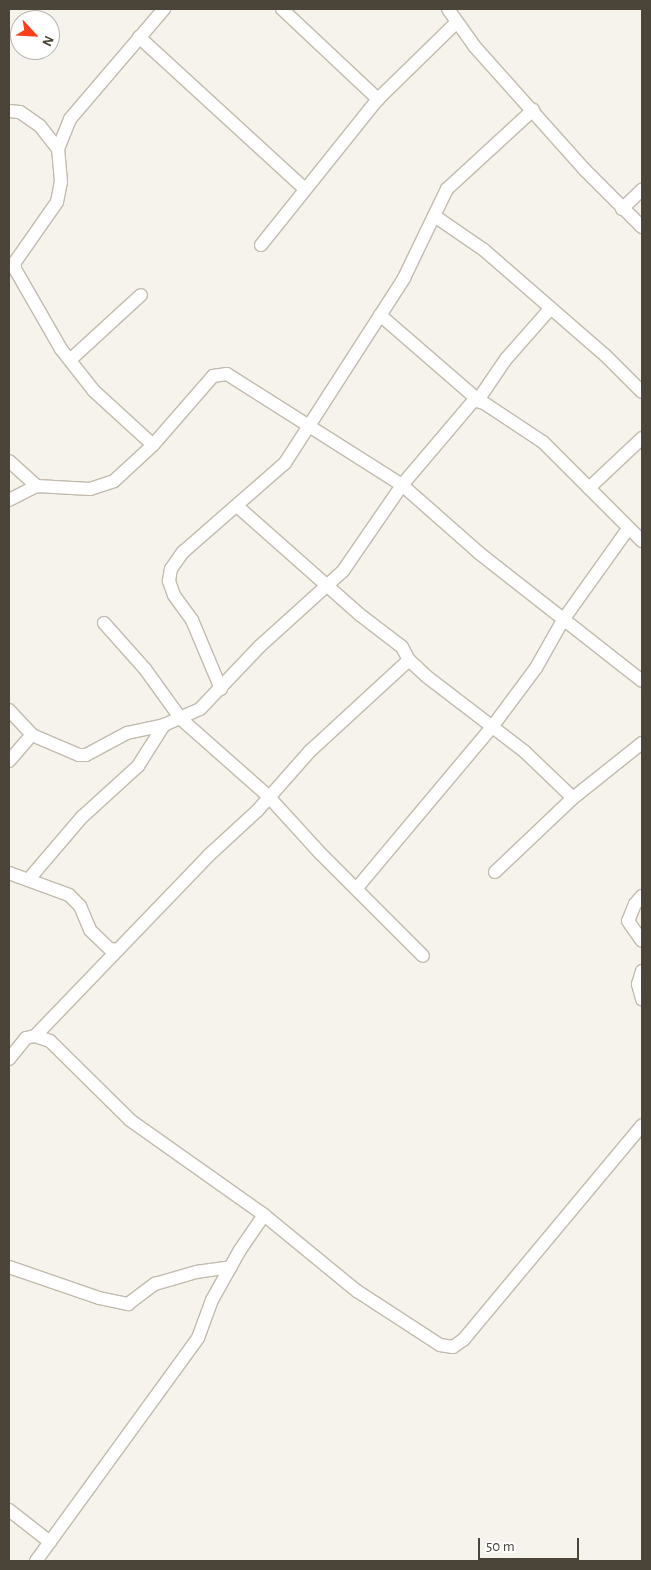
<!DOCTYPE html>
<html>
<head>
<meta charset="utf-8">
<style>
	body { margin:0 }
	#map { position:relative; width:651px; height:1570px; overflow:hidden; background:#f6f3ec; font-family:"Alegreya Sans",sans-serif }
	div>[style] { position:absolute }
	.roads { filter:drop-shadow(1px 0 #c2bbae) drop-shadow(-1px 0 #c2bbae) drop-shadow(0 1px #c2bbae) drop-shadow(0 -1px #c2bbae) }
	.street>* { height:12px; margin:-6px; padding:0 6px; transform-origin:6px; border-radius:6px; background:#fff }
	span { translate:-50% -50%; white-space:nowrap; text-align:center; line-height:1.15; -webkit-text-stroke:4px #fff; paint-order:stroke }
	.frame { position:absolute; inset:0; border:10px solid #4b4439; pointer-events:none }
	.north { position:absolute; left:10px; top:10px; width:50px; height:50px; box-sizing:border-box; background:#fff; border:1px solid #b7b4b0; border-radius:50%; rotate:115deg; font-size:14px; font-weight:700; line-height:20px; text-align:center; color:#4b4439 }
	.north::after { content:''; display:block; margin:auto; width:18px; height:22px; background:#fc3f1d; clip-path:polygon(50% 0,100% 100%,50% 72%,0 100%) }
	.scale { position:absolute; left:478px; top:1538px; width:101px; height:22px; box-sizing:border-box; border:2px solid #4b4439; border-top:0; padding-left:6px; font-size:15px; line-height:18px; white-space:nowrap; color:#4b4439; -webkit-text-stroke:4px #fff; paint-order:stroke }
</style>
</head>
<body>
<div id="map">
	<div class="roads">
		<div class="street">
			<div style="left:282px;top:9px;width:132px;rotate:43.2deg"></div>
			<div style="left:448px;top:9px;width:47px;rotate:54.6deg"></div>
			<div style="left:475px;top:47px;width:165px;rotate:48.2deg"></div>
			<div style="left:585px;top:170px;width:81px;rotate:45deg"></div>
			<div style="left:139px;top:37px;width:225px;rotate:42.5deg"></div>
			<div style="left:9px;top:111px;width:11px;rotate:5deg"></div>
			<div style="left:20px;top:112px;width:24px;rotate:35deg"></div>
			<div style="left:40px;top:126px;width:29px;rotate:52deg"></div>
			<div style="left:622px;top:209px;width:28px;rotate:-44deg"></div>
			<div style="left:436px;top:217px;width:58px;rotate:34.5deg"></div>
			<div style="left:484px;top:250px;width:160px;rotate:41deg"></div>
			<div style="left:605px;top:355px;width:52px;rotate:45deg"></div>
			<div style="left:261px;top:245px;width:187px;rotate:-51.3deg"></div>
			<div style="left:378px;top:99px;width:110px;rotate:-44.3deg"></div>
			<div style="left:380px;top:315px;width:130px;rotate:40.9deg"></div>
			<div style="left:478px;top:400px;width:50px;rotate:-55.7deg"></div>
			<div style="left:506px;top:359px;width:67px;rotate:-48.7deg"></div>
			<div style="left:70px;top:360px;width:96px;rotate:-42.5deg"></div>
			<div style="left:153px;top:445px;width:80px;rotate:-137.5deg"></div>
			<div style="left:94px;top:391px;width:53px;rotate:-128.2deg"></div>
			<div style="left:61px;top:349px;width:92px;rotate:-119.9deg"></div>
			<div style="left:15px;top:269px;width:7px;rotate:-90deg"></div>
			<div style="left:15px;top:262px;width:73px;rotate:-55deg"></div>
			<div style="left:57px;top:202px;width:20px;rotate:-79deg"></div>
			<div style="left:61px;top:182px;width:33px;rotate:-95deg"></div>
			<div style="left:58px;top:149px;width:32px;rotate:-68deg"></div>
			<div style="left:70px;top:119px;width:145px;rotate:-49.5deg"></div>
			<div style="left:9px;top:461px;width:38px;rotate:42deg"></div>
			<div style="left:589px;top:488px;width:73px;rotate:-43.3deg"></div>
			<div style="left:9px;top:500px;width:31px;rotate:-27deg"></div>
			<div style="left:37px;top:486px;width:53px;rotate:3.2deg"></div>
			<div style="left:90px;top:489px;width:25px;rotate:-18deg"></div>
			<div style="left:114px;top:481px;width:53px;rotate:-42.7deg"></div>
			<div style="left:153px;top:445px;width:91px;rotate:-49deg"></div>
			<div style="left:213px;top:376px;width:14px;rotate:-8deg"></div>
			<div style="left:227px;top:374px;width:207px;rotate:32.4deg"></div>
			<div style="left:402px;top:485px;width:103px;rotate:41.4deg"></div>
			<div style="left:479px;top:553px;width:207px;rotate:38.1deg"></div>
			<div style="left:237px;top:506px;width:163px;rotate:41.5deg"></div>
			<div style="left:359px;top:614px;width:54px;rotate:37.5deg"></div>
			<div style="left:402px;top:647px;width:15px;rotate:62deg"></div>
			<div style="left:409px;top:660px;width:23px;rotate:43deg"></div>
			<div style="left:426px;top:676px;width:125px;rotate:37.5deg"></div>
			<div style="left:525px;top:752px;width:66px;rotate:43.8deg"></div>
			<div style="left:104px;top:623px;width:62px;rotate:48.3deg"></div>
			<div style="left:145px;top:669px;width:62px;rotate:54.2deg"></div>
			<div style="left:181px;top:719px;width:116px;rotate:41.5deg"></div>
			<div style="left:268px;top:796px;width:79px;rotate:47.6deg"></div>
			<div style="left:321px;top:854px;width:144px;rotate:45deg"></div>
			<div style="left:221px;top:689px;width:75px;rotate:-112.8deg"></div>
			<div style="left:192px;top:620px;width:31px;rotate:-126deg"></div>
			<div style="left:174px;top:595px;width:15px;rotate:-110deg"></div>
			<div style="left:169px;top:581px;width:12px;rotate:-81deg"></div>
			<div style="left:171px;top:569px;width:21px;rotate:-55deg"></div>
			<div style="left:183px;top:552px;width:135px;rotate:-41.1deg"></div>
			<div style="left:285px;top:463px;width:220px;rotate:-57.2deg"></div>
			<div style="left:404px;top:278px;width:99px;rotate:-64.2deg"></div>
			<div style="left:447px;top:189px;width:117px;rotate:-42.6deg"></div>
			<div style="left:9px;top:710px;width:34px;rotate:47deg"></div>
			<div style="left:32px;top:735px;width:51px;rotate:23.1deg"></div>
			<div style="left:79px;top:755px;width:7px"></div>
			<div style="left:86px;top:755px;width:47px;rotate:-28.2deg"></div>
			<div style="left:127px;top:733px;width:38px;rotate:-12deg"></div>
			<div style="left:164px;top:725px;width:39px;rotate:-24deg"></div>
			<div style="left:200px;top:709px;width:87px;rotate:-46.4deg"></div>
			<div style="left:260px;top:646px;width:112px;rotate:-42.1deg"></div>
			<div style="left:343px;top:571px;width:104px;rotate:-55.5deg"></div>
			<div style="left:402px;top:485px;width:111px;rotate:-49.7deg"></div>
			<div style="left:474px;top:400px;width:10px;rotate:17deg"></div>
			<div style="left:484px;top:403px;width:71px;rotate:33.5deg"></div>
			<div style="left:543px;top:442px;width:140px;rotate:45deg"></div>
			<div style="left:9px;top:761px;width:35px;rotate:-49deg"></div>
			<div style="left:495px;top:872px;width:108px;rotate:-43.5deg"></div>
			<div style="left:573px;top:798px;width:88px;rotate:-38.6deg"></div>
			<div style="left:9px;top:873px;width:64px;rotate:20.1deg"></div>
			<div style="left:69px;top:895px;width:16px;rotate:45deg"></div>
			<div style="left:80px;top:906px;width:26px;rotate:67deg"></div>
			<div style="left:90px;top:930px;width:28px;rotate:44deg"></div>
			<div style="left:110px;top:949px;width:8px;rotate:7deg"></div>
			<div style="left:29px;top:879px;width:82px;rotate:-49.5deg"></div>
			<div style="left:82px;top:817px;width:76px;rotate:-42.3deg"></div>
			<div style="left:138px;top:766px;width:49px;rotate:-57.6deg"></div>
			<div style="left:356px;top:889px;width:212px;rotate:-50deg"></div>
			<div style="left:492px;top:727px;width:74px;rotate:-53.3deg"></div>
			<div style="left:536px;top:668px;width:55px;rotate:-60.6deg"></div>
			<div style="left:563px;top:620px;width:112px;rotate:-54.5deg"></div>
			<div style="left:642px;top:896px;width:11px;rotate:131deg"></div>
			<div style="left:635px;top:904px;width:18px;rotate:112deg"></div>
			<div style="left:628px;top:921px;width:24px;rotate:55deg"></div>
			<div style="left:642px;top:971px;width:14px;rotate:107deg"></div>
			<div style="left:638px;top:984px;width:16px;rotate:75deg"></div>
			<div style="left:35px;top:1036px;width:250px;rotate:-46.1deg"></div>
			<div style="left:208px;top:856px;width:67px;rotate:-42.6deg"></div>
			<div style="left:257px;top:811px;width:80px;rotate:-48.5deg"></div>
			<div style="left:310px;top:751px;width:134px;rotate:-42.6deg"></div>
			<div style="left:9px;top:1059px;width:27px;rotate:-51deg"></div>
			<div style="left:26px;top:1038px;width:9px;rotate:-13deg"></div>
			<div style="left:35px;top:1036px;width:16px;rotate:18deg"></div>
			<div style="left:50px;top:1041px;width:112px;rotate:44.6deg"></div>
			<div style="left:130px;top:1120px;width:164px;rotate:35.3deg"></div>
			<div style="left:264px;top:1215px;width:120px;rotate:39.3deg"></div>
			<div style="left:357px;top:1291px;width:99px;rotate:33deg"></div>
			<div style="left:440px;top:1345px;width:13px;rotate:9deg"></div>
			<div style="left:453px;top:1347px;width:14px;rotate:-36deg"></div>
			<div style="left:464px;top:1339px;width:278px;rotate:-50.2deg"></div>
			<div style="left:9px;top:1267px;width:95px;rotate:19deg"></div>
			<div style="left:99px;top:1298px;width:30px;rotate:12deg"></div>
			<div style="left:128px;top:1304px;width:34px;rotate:-37deg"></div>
			<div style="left:155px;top:1284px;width:43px;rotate:-16.3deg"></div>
			<div style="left:196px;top:1272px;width:35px;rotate:-8deg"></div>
			<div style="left:9px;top:1510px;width:52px;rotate:38deg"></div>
			<div style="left:36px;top:1561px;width:276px;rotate:-54deg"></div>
			<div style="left:198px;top:1338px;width:40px;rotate:-69.8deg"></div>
			<div style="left:212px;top:1300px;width:57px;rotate:-60.8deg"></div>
			<div style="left:240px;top:1250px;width:42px;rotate:-55.6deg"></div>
		</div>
	</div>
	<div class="frame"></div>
	<div class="north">N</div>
	<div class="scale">50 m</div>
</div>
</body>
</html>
